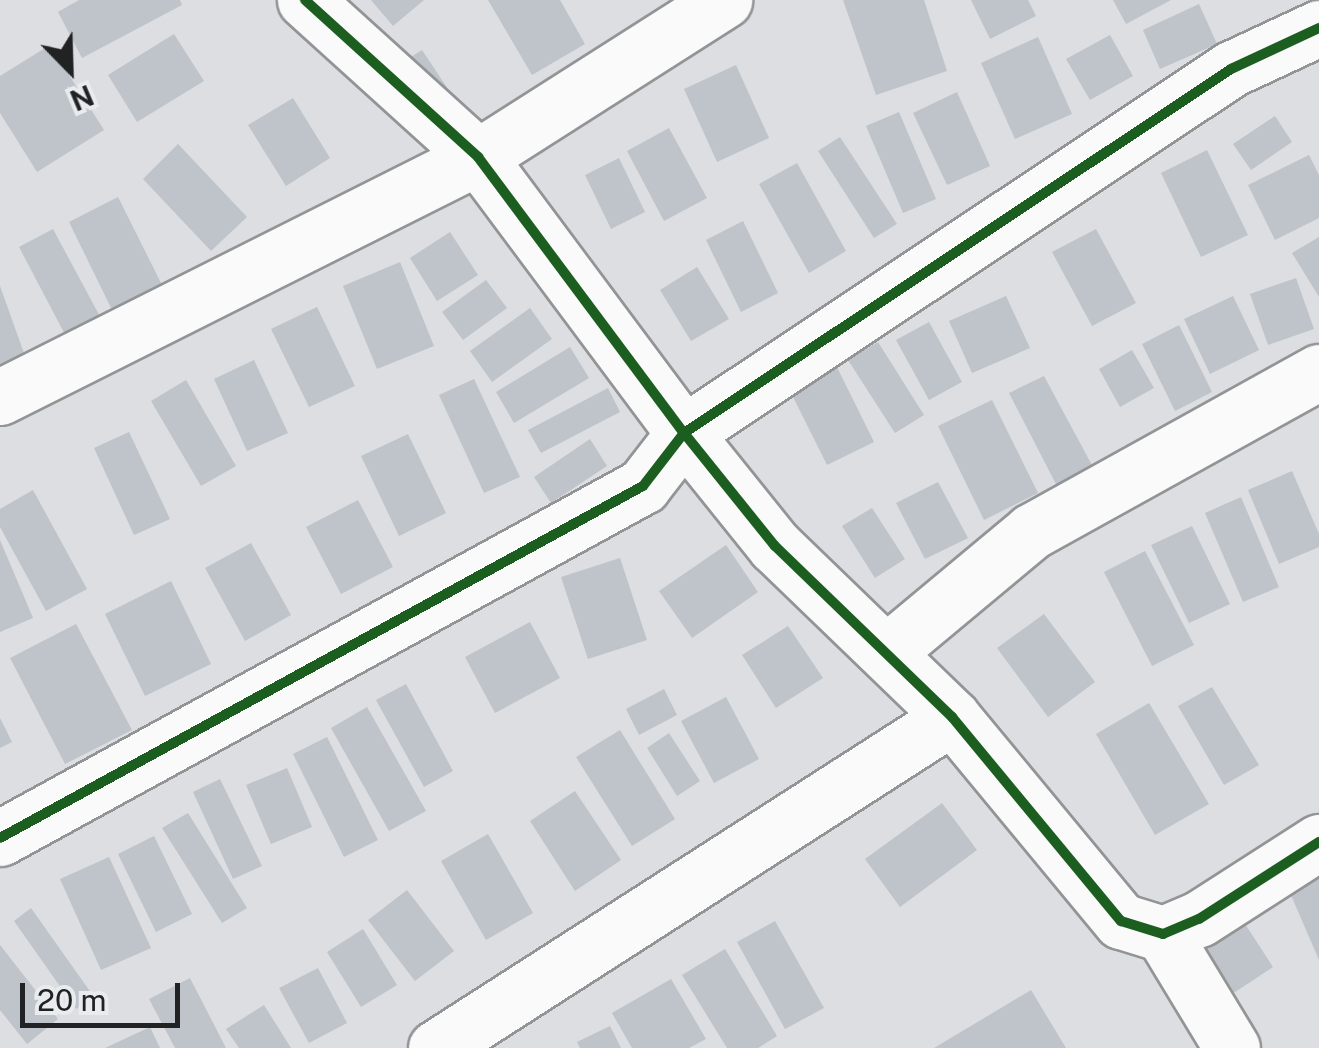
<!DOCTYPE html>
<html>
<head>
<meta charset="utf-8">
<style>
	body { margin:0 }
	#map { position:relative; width:1319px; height:1048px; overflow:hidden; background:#dcdee1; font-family:"Public Sans",sans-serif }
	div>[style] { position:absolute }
	.building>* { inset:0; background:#bec4ca }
	.roads { filter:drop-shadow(2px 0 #929496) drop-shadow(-2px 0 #929496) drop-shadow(0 2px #929496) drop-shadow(0 -2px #929496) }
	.street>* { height:55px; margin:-27.5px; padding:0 27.5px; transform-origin:27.5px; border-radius:27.5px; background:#fafafa }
	.cycleway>* { height:10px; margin:-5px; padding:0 5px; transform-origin:5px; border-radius:5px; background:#1b5e20 }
	span { translate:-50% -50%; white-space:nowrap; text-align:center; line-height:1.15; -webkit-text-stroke:8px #e8ecef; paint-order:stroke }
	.north { position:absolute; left:20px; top:20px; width:100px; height:100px; -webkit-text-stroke:8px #e8ecef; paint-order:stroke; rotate:157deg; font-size:28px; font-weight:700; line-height:40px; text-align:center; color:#212223 }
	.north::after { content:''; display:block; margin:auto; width:35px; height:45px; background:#212223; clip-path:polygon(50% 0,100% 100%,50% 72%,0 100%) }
	.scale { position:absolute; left:20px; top:983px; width:160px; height:45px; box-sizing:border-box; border:5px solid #212223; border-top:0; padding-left:12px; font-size:30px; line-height:35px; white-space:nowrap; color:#212223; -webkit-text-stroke:8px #e8ecef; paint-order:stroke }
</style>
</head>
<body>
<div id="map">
	<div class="building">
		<div style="clip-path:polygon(79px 0,180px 0,182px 5px,82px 58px,58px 12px)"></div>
		<div style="clip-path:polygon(371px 0,424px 0,393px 26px)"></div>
		<div style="clip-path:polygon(488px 0,560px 0,585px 44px,532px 75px)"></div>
		<div style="clip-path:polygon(843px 0,924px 0,947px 71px,876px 95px)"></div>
		<div style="clip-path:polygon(971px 0,1028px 0,1036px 16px,990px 39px)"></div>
		<div style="clip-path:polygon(1113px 0,1171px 0,1126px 24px)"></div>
		<div style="clip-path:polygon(1199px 4px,1217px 44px,1160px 69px,1143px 30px)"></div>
		<div style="clip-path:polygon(174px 34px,204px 81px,137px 122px,108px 75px)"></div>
		<div style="clip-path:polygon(1110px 35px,1133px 76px,1090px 100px,1066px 59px)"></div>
		<div style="clip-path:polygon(1038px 37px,1072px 114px,1015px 139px,981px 63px)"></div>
		<div style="clip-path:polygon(50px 45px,104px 130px,37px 172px,0 113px,0 76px)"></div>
		<div style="clip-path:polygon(422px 50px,472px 125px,460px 133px,411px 57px)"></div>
		<div style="clip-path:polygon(736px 65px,769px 138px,717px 162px,684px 89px)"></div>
		<div style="clip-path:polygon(957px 92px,990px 166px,947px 185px,913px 113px)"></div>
		<div style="clip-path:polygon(293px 98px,330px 158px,286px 186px,248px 125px)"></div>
		<div style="clip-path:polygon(899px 112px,936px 199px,903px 213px,866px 126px)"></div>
		<div style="clip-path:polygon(1275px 116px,1292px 142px,1251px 170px,1233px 144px)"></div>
		<div style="clip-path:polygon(669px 128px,707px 198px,664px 221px,627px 151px)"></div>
		<div style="clip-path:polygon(840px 137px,897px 224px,874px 238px,818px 151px)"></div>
		<div style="clip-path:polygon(178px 144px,247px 217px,211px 251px,143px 179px)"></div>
		<div style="clip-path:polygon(1207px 150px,1248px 235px,1201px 257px,1161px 173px)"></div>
		<div style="clip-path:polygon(1309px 155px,1319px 175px,1319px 218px,1275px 240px,1248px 185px)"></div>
		<div style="clip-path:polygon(619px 158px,645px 212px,611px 229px,585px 175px)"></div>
		<div style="clip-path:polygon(797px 163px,846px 251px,809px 273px,759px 184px)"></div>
		<div style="clip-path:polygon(118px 197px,164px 289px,114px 314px,69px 222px)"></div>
		<div style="clip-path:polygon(743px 221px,778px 293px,741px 312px,706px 240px)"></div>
		<div style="clip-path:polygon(53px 229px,104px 324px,69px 342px,19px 247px)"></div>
		<div style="clip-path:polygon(1096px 229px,1136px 303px,1092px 326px,1052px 252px)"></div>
		<div style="clip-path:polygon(450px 232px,478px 275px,437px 301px,410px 258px)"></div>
		<div style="clip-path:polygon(1319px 237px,1319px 297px,1292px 253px)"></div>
		<div style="clip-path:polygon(400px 262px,434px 346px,377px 369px,343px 286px)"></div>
		<div style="clip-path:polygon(697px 267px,729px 319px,691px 341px,660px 290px)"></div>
		<div style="clip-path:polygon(1296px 278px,1314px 329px,1268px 345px,1250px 294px)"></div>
		<div style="clip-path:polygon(486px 280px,507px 308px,463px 340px,442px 312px)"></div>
		<div style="clip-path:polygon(0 286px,30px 370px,0 381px)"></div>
		<div style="clip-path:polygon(1006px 296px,1030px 348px,972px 373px,949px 321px)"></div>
		<div style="clip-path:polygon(1233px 296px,1259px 350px,1210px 374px,1184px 319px)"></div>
		<div style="clip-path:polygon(317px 307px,355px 386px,309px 407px,271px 329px)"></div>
		<div style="clip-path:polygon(530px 308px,552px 339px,492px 382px,470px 351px)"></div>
		<div style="clip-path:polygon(929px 322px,962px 382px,929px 400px,896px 340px)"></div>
		<div style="clip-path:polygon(1179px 325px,1212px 392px,1175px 411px,1142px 344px)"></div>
		<div style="clip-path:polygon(878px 342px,924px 415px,895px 433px,848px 360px)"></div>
		<div style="clip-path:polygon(570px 347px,589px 378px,514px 423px,496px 392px)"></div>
		<div style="clip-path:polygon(1132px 350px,1154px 388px,1120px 407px,1099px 369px)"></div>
		<div style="clip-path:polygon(831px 355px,874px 442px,827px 465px,784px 379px)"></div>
		<div style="clip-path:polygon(254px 360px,288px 433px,247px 451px,214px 379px)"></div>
		<div style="clip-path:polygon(1044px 376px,1094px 469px,1058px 488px,1009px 393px)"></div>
		<div style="clip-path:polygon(474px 379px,520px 477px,484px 493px,439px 395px)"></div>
		<div style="clip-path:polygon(186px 380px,236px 466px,201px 486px,151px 401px)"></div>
		<div style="clip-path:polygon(608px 388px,620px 412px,541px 453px,528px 430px)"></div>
		<div style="clip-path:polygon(992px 400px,1038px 493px,984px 520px,938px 426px)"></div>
		<div style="clip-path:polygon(129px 432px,170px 519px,134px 535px,94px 448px)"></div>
		<div style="clip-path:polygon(408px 434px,446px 513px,399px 536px,361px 456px)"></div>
		<div style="clip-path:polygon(590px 439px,607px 466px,551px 503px,534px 477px)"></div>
		<div style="clip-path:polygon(1292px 471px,1319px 534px,1319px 547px,1279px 564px,1248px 490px)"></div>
		<div style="clip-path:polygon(938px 482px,968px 538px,925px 559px,896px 503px)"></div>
		<div style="clip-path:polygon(33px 490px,87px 589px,46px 611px,0 527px,0 509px)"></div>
		<div style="clip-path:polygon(1241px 497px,1279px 587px,1243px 602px,1205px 513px)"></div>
		<div style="clip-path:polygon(358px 500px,393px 567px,341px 594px,306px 527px)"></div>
		<div style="clip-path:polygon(872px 508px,905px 559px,875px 578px,842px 526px)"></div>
		<div style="clip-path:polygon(1192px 526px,1230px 604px,1189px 623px,1151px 545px)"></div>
		<div style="clip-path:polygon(0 540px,33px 618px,0 632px)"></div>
		<div style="clip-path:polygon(251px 543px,291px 615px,245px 641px,205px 568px)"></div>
		<div style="clip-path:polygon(726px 545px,758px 592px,692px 638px,659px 591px)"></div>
		<div style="clip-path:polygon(1145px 551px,1194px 645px,1152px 666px,1104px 572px)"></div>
		<div style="clip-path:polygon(620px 558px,647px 640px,588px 659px,561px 577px)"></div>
		<div style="clip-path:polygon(171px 581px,211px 664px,145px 696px,105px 614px)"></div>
		<div style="clip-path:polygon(1044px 614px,1095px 682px,1048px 717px,997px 648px)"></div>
		<div style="clip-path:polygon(530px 622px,560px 678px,495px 713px,465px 657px)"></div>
		<div style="clip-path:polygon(76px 624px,132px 730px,65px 764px,10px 658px)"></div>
		<div style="clip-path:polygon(788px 626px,823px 678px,776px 708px,742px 655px)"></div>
		<div style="clip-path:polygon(406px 684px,453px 771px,424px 787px,376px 700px)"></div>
		<div style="clip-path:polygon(1212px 687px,1259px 765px,1224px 785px,1178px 706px)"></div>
		<div style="clip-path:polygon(664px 689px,677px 715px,639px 735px,626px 709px)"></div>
		<div style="clip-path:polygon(726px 697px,759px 759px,714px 783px,681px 721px)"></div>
		<div style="clip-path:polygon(1149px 703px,1209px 804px,1155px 835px,1096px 734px)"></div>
		<div style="clip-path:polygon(367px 707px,426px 811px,389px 831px,331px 728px)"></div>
		<div style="clip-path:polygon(0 718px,12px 742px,0 748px)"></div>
		<div style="clip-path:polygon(620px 730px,675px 819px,632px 846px,576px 757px)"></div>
		<div style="clip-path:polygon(669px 733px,700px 781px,677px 796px,647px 748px)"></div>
		<div style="clip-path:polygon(327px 737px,378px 840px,344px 857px,293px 754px)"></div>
		<div style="clip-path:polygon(287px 768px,312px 827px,271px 844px,246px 785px)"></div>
		<div style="clip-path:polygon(220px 779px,262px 866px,233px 879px,193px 792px)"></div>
		<div style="clip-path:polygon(575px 791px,621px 860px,575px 891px,530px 821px)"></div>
		<div style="clip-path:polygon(942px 803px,977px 850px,900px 907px,865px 859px)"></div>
		<div style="clip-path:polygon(188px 813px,247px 908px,222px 923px,162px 828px)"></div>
		<div style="clip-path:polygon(488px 834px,533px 913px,486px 940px,441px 861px)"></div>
		<div style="clip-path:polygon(154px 836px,192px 914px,156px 932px,118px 854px)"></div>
		<div style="clip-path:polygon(109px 857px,151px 948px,101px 970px,60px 879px)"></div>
		<div style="clip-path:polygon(1319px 872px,1319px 960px,1287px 886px)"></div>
		<div style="clip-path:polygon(407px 890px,454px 951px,415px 981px,368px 920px)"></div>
		<div style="clip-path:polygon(31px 908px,94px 997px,76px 1009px,14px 921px)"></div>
		<div style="clip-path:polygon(1236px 910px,1273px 967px,1229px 996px,1192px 939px)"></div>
		<div style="clip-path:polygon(775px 921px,824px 1008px,785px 1029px,737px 942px)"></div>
		<div style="clip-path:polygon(363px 929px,397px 985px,361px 1007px,327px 952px)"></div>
		<div style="clip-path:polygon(0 945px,58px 1019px,27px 1044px,0 1010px)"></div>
		<div style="clip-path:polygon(725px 949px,777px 1036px,758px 1048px,727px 1048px,682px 975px)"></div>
		<div style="clip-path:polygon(318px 968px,347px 1023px,309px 1043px,279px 988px)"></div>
		<div style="clip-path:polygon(190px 978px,226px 1048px,175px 1048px,149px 999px)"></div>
		<div style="clip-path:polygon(671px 979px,706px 1039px,689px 1048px,632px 1048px,612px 1013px)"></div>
		<div style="clip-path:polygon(1031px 990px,1066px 1048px,934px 1048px)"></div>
		<div style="clip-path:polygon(264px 1005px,291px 1048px,239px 1048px,226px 1029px)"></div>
		<div style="clip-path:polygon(610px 1026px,621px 1048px,580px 1048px,577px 1042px)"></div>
		<div style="clip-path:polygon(150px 1027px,160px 1048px,105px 1048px)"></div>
	</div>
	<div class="roads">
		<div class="street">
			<div style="left:305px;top:0;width:234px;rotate:42.2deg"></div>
			<div style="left:478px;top:157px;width:344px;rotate:53.3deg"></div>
			<div style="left:684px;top:433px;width:145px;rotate:51.2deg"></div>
			<div style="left:775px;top:546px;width:246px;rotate:44deg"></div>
			<div style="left:952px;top:717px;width:265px;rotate:50.4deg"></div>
			<div style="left:1121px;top:921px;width:44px;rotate:17.2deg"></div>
			<div style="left:1163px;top:934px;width:39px;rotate:-23deg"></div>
			<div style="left:1199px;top:919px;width:143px;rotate:-32.7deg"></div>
			<div style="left:0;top:397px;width:535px;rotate:-26.66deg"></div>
			<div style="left:478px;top:157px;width:292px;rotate:-32.5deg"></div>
			<div style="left:888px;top:651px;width:187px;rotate:-39.8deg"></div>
			<div style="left:1032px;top:531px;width:328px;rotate:-29deg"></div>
			<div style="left:0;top:838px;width:733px;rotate:-28.7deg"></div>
			<div style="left:643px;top:486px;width:67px;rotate:-52.3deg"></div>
			<div style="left:684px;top:433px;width:657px;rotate:-33.64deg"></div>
			<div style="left:1231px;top:69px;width:97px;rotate:-25deg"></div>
			<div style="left:1163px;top:934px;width:133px;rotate:58.8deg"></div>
			<div style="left:436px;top:1048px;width:613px;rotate:-32.68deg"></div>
		</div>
	</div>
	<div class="cycleway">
		<div style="left:305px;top:0;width:234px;rotate:42.2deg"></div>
		<div style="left:478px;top:157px;width:344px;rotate:53.3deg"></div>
		<div style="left:684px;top:433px;width:145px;rotate:51.2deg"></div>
		<div style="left:775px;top:546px;width:246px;rotate:44deg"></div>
		<div style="left:952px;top:717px;width:265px;rotate:50.4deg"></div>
		<div style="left:1121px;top:921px;width:44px;rotate:17.2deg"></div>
		<div style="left:1163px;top:934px;width:39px;rotate:-23deg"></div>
		<div style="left:1199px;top:919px;width:143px;rotate:-32.7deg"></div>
		<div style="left:0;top:838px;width:733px;rotate:-28.7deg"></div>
		<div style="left:643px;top:486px;width:67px;rotate:-52.3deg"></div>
		<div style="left:684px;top:433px;width:657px;rotate:-33.64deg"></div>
		<div style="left:1231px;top:69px;width:97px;rotate:-25deg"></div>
	</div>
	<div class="north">N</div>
	<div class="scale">20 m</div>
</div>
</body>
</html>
